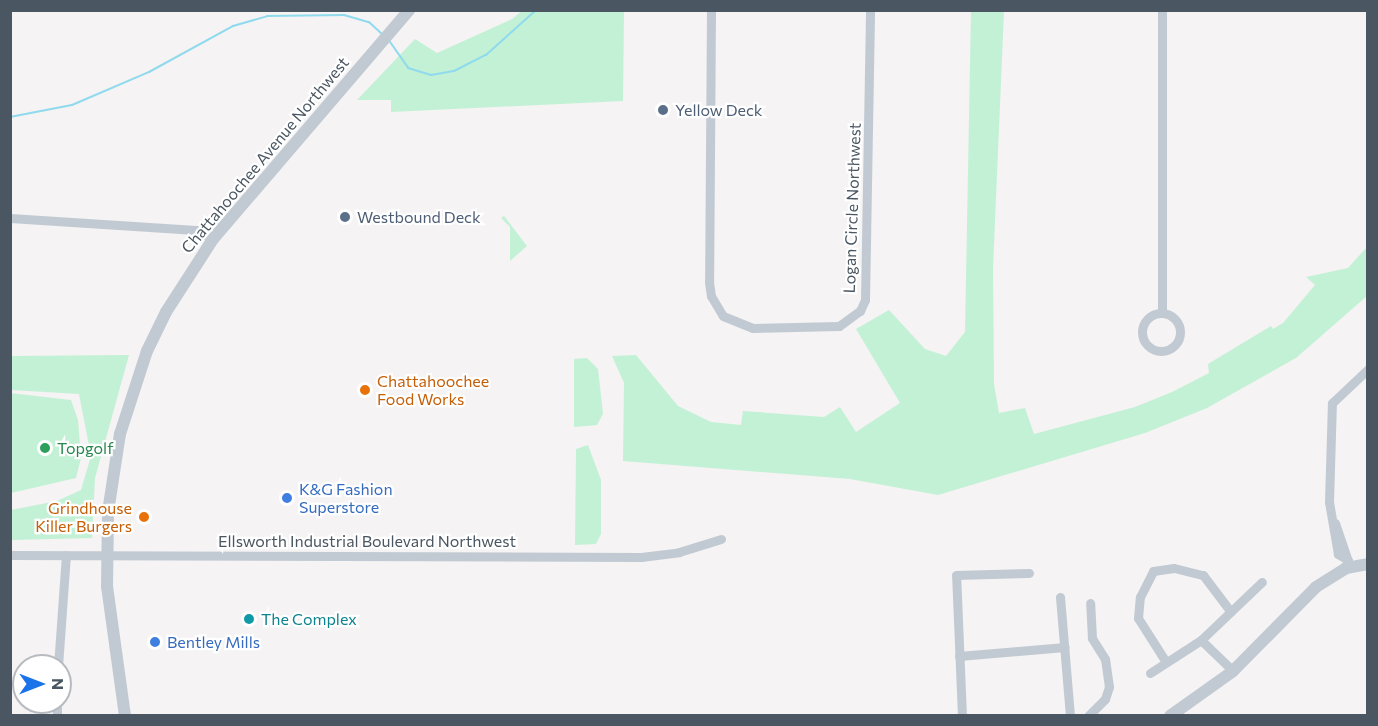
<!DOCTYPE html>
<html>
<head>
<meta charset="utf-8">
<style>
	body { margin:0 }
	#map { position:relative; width:1378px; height:726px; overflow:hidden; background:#f5f3f3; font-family:Commissioner,sans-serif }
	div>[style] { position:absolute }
	.green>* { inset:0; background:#c3f1d5 }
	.stream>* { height:2px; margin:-1px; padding:0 1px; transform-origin:1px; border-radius:1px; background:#90daee }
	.minor>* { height:9px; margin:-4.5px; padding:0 4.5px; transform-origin:4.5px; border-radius:4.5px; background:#c1cad2 }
	.minor>.ring { margin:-4.5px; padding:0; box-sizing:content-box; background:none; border:9px solid #c1cad2; border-radius:50% }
	.tertiary>* { height:12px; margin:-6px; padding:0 6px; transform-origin:6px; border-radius:6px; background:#c1cad2 }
	.dots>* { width:16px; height:16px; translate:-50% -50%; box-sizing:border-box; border:3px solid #fff; border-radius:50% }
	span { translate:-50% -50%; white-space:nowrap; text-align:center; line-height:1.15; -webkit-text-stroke:4.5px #fff; paint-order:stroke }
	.service-label { font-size:16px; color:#4e5e75 }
	.left { translate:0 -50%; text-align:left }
	.street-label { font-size:16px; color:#4a5661 }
	.food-label { font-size:16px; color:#c56008 }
	.right { translate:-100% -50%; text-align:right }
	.leisure-label { font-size:16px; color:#27864d }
	.shop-label { font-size:16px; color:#366cbe }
	.culture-label { font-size:16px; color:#0d838f }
	.frame { position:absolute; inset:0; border:12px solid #4a5661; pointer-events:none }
	.north { position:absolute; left:12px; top:654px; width:60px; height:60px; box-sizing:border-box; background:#fff; border:2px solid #b7bbc0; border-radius:50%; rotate:90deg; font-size:16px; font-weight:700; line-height:24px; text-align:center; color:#4a5661 }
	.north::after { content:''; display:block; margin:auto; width:21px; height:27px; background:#1a73e8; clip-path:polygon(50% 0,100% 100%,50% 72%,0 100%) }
</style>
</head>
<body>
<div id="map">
	<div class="green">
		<div style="clip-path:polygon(522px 11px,624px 11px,623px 101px,391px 112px,391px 100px,357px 100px,415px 39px,437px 53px,512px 19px)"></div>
		<div style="clip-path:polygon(971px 11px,1004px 11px,993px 269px,994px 384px,999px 413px,1025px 408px,1034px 434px,1135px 407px,1172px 392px,1209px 373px,1208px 364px,1271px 326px,1273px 329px,1283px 323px,1315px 285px,1306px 277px,1348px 268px,1367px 247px,1367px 296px,1296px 358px,1207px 408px,1145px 433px,938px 495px,850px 479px,623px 461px,624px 383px,612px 356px,636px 355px,678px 406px,711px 422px,741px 425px,743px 411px,824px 417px,840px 407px,856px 432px,900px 403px,856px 329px,889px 310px,925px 349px,946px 356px,965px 332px)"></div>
		<div style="clip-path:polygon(504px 216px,527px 246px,510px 261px,510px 227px,501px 218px)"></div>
		<div style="clip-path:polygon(129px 355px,95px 478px,92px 538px,11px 540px,11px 510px,57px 501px,81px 490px,91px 456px,79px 394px,11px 390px,11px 356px)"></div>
		<div style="clip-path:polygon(587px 358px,598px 369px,603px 414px,597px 425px,574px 427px,574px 359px)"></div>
		<div style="clip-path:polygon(10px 393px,71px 400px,78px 420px,81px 458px,76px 478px,11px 493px)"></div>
		<div style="clip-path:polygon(588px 445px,601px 480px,601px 534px,596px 544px,575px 545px,576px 453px,576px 449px)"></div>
	</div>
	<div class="stream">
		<div style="left:388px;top:39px;width:35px;rotate:55deg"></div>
		<div style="left:408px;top:68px;width:24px;rotate:17deg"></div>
		<div style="left:431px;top:75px;width:23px;rotate:-10deg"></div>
		<div style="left:454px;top:71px;width:36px;rotate:-27deg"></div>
		<div style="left:486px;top:55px;width:67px;rotate:-42deg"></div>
		<div style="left:10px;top:117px;width:63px;rotate:-11deg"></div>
		<div style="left:72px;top:105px;width:84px;rotate:-23.2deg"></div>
		<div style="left:149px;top:72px;width:96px;rotate:-28.7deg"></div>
		<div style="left:233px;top:26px;width:35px;rotate:-16deg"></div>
		<div style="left:267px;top:16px;width:77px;rotate:-0.7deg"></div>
		<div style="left:344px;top:15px;width:26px;rotate:16deg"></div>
		<div style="left:369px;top:22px;width:18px;rotate:43deg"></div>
	</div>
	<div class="minor">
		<div style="left:711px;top:10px;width:272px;rotate:90.4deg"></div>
		<div style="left:709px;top:282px;width:14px;rotate:82deg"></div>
		<div style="left:711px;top:296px;width:23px;rotate:59deg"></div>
		<div style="left:723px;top:316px;width:32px;rotate:22deg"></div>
		<div style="left:753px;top:328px;width:86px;rotate:-1.3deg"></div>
		<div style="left:839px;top:326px;width:26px;rotate:-36deg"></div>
		<div style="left:860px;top:311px;width:12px;rotate:-66deg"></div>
		<div style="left:865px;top:300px;width:290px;rotate:-89deg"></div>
		<div style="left:10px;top:218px;width:186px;rotate:3.7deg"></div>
		<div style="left:196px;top:230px;width:19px;rotate:28deg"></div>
		<div style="left:1162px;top:313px;width:303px;rotate:-90deg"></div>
		<div class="ring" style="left:1142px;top:313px;width:29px;height:29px"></div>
		<div style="left:1335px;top:523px;width:40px;rotate:71.1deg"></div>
		<div style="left:10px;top:555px;width:631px;rotate:0.18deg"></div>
		<div style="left:641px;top:557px;width:38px;rotate:-7deg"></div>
		<div style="left:679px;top:552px;width:44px;rotate:-17.2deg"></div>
		<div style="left:1348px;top:560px;width:12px;rotate:-149deg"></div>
		<div style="left:1338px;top:554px;width:53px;rotate:-99.8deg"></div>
		<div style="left:1329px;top:502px;width:99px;rotate:-88.3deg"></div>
		<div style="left:1332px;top:403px;width:50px;rotate:-43.4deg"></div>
		<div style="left:1060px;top:597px;width:119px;rotate:85.2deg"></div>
		<div style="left:1201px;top:640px;width:45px;rotate:44.1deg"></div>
		<div style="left:959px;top:656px;width:106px;rotate:-4.9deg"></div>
		<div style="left:1166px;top:662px;width:52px;rotate:-122.5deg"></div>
		<div style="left:1138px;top:618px;width:21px;rotate:-85deg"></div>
		<div style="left:1140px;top:597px;width:29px;rotate:-63deg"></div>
		<div style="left:1153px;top:571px;width:21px;rotate:-8deg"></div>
		<div style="left:1174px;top:568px;width:30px;rotate:14deg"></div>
		<div style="left:1203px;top:575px;width:46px;rotate:52.9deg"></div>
		<div style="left:58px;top:666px;width:111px;rotate:-85.9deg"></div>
		<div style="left:1150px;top:673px;width:61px;rotate:-32.9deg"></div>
		<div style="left:1201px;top:640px;width:84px;rotate:-43.6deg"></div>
		<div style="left:57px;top:702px;width:14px;rotate:90deg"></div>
		<div style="left:962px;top:716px;width:141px;rotate:-92.4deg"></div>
		<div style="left:956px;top:575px;width:73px;rotate:-1.6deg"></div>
		<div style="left:1088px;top:716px;width:24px;rotate:-45deg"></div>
		<div style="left:1105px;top:699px;width:13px;rotate:-72deg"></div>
		<div style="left:1109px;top:687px;width:28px;rotate:-98deg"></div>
		<div style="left:1105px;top:659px;width:25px;rotate:-122deg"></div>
		<div style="left:1092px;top:638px;width:35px;rotate:-93deg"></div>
	</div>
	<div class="tertiary">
		<div style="left:125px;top:716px;width:131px;rotate:-97.9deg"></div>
		<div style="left:107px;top:586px;width:74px;rotate:-89.2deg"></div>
		<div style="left:108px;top:512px;width:79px;rotate:-81.3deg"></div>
		<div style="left:120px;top:434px;width:87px;rotate:-72deg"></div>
		<div style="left:147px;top:351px;width:43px;rotate:-64deg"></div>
		<div style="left:166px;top:312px;width:87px;rotate:-57.2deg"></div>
		<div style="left:213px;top:239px;width:301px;rotate:-49.4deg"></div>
		<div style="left:1170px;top:716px;width:77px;rotate:-35.5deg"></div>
		<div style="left:1233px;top:671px;width:118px;rotate:-45.3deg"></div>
		<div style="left:1316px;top:587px;width:36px;rotate:-32deg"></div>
		<div style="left:1346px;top:568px;width:22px;rotate:-10deg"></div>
	</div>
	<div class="dots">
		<div style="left:663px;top:110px;background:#5c6f8a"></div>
		<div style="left:345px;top:217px;background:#5c6f8a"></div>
		<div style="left:365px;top:390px;background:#e8710a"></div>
		<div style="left:45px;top:448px;background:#2e9e5b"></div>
		<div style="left:287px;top:498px;background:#3f7fe0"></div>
		<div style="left:144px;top:517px;background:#e8710a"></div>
		<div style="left:249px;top:619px;background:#0f9aa8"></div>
		<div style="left:155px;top:642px;background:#3f7fe0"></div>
	</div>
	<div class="service-label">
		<span class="left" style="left:675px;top:110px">Yellow Deck</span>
		<span class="left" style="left:357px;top:217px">Westbound Deck</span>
	</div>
	<div class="street-label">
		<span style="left:265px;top:155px;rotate:-50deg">Chattahoochee Avenue Northwest</span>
		<span style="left:852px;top:208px;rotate:-88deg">Logan Circle Northwest</span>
		<span style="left:367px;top:541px">Ellsworth Industrial Boulevard Northwest</span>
	</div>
	<div class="food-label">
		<span class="left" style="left:377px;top:390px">Chattahoochee<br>Food Works</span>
		<span class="right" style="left:132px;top:517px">Grindhouse<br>Killer Burgers</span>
	</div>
	<div class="leisure-label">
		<span class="left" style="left:57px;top:448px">Topgolf</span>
	</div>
	<div class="shop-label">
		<span class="left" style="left:299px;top:498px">K&amp;G Fashion<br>Superstore</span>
		<span class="left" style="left:167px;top:642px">Bentley Mills</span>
	</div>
	<div class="culture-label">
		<span class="left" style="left:261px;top:619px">The Complex</span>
	</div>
	<div class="frame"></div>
	<div class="north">N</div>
</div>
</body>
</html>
